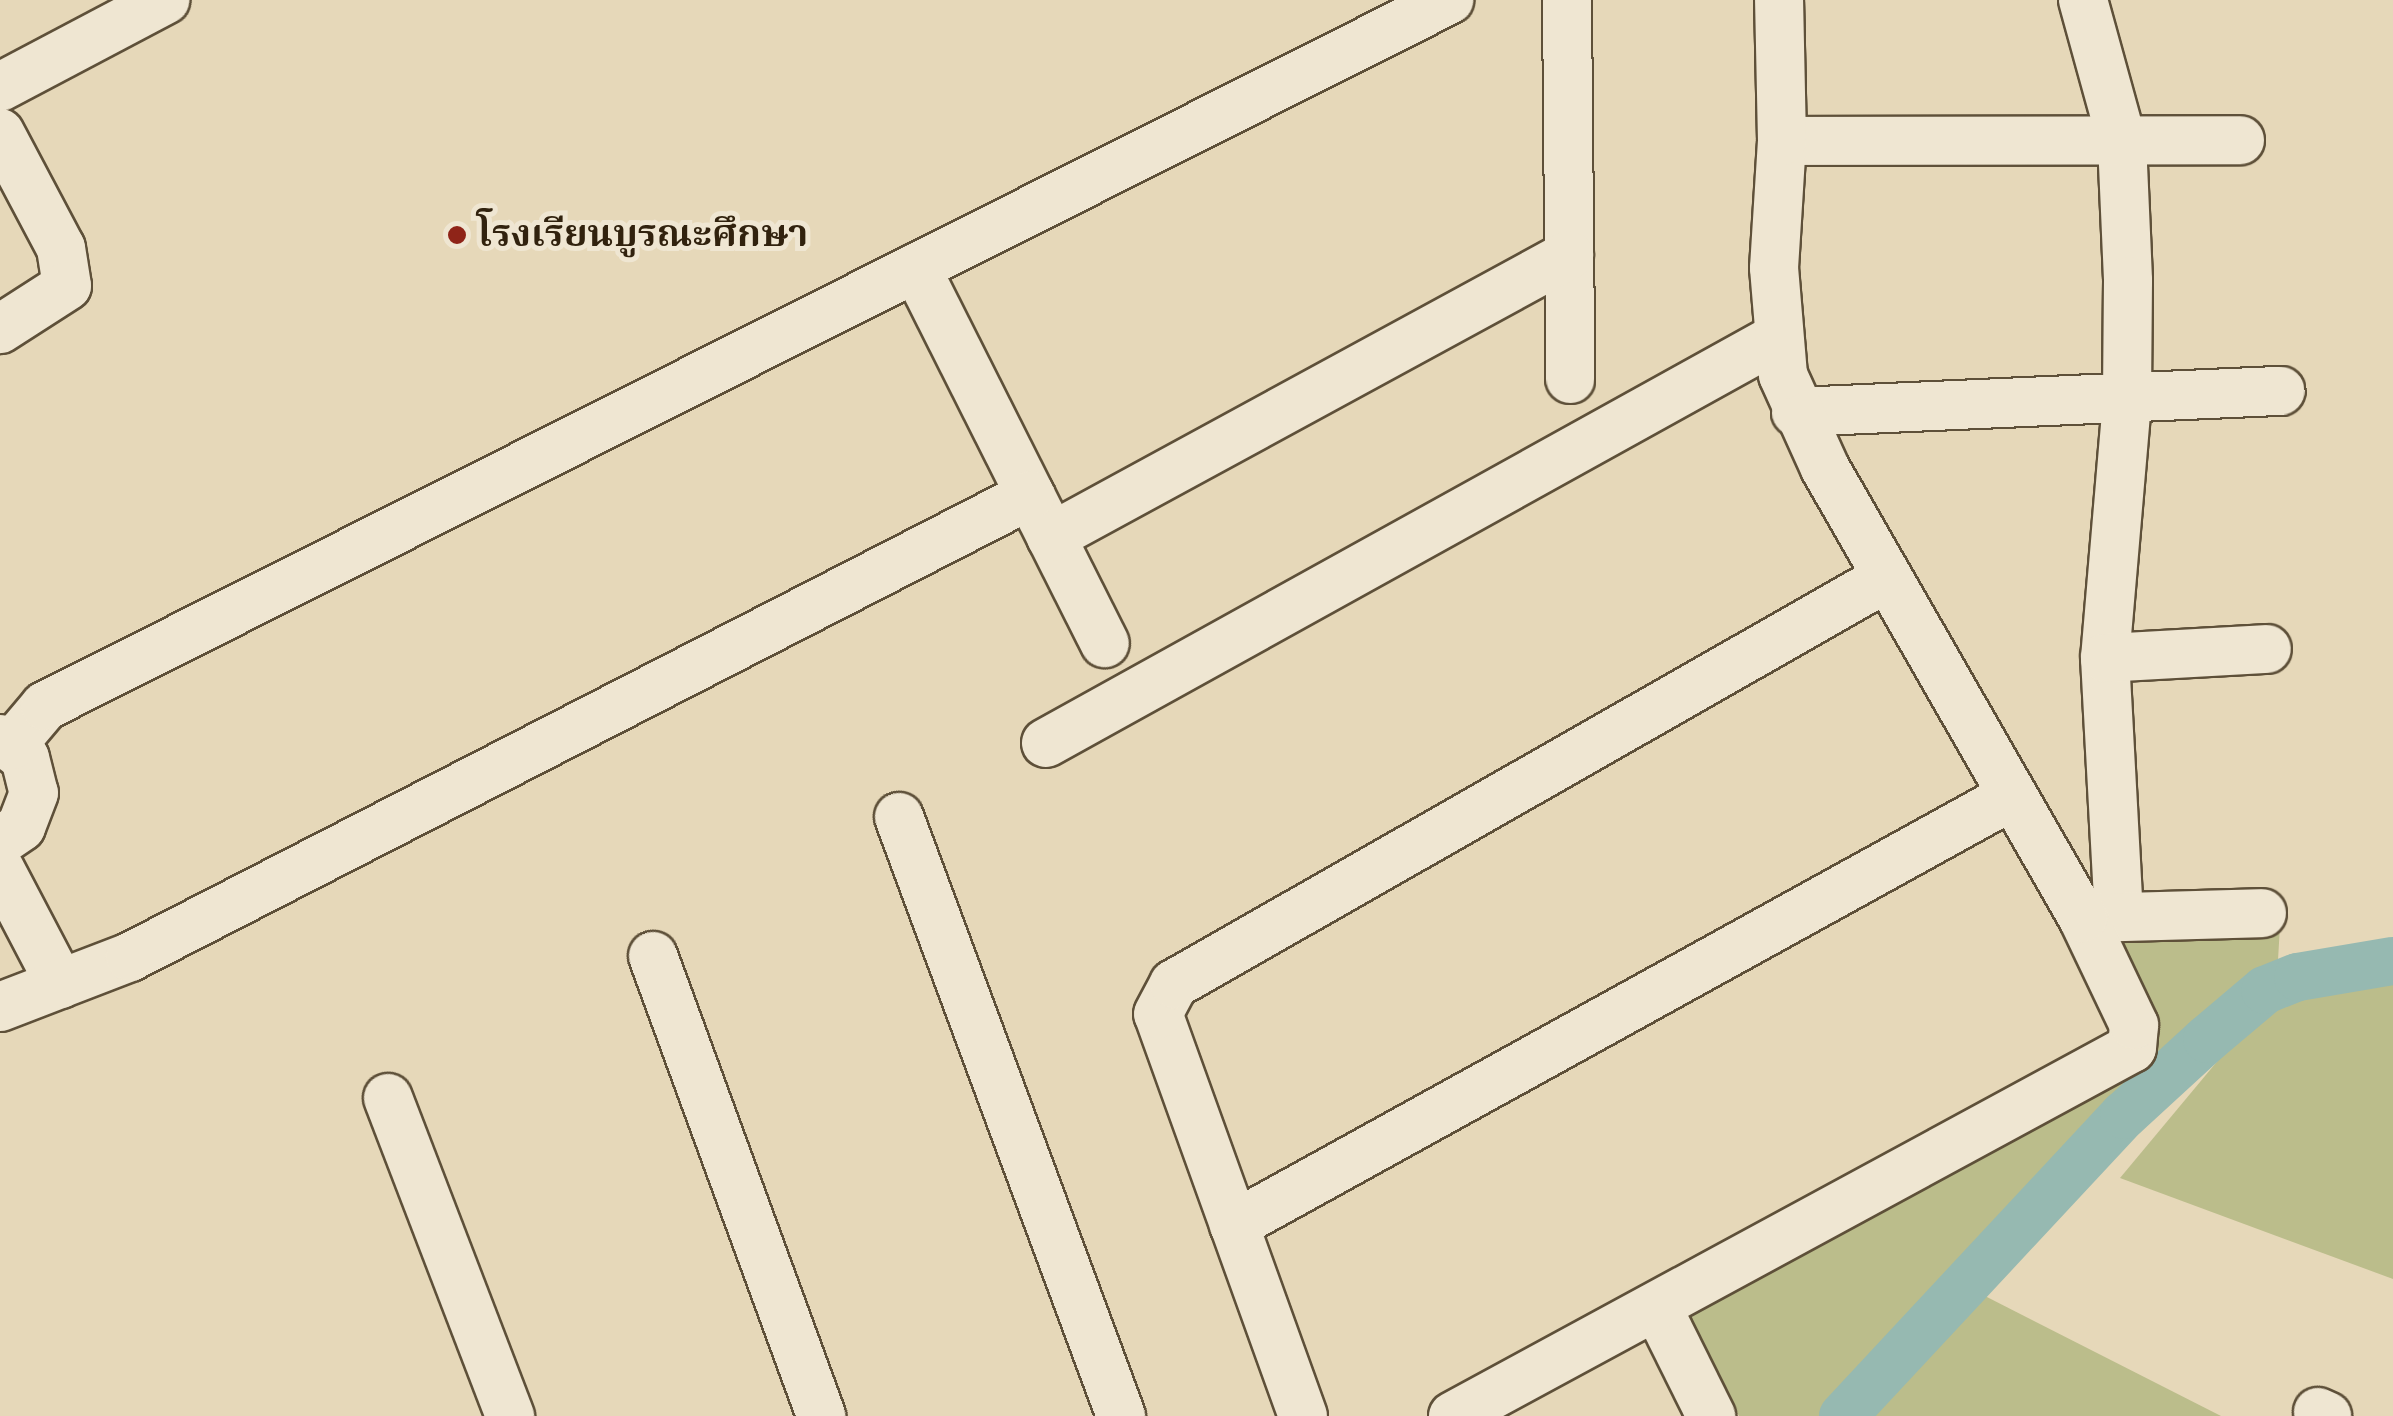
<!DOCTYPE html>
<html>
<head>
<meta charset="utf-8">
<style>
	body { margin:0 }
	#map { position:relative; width:2393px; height:1416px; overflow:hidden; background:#e6d8b9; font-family:"IM FELL Double Pica","Noto Serif Thai",serif }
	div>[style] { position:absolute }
	.green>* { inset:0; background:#bbbd8b }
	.canal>* { height:48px; margin:-24px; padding:0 24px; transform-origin:24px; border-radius:24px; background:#96b9b1 }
	.roads { filter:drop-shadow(2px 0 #5e5039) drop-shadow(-2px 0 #5e5039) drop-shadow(0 2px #5e5039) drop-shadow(0 -2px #5e5039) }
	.street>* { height:48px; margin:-24px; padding:0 24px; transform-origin:24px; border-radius:24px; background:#efe6d2 }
	.dots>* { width:28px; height:28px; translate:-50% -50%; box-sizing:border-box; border:5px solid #efe6d2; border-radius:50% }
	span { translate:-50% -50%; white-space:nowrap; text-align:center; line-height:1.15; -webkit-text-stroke:10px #efe6d2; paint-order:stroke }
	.poi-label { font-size:38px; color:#31220e; font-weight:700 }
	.left { translate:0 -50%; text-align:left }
</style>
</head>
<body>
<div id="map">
	<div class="green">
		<div style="clip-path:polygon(2280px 926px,2278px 960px,2178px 1046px,1828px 1416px,1739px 1416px,1678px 1307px,2114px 1074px,2114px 939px)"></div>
		<div style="clip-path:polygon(2393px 975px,2393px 1279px,2120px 1178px,2260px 1010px,2307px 988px)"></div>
		<div style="clip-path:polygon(1983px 1295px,2221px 1416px,1858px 1416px)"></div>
	</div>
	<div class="canal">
		<div style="left:1843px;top:1416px;width:412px;rotate:-47deg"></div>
		<div style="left:2124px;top:1115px;width:113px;rotate:-42.5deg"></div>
		<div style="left:2207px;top:1039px;width:76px;rotate:-40.2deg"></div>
		<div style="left:2265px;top:990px;width:35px;rotate:-22deg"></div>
		<div style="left:2298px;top:977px;width:96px;rotate:-9.6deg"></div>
	</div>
	<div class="roads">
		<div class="street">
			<div style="left:1567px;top:0;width:379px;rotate:89.5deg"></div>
			<div style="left:2083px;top:0;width:147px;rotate:74.6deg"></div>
			<div style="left:2122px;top:142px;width:139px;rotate:87.5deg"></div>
			<div style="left:2128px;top:281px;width:121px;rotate:90.5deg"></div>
			<div style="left:2127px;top:402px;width:257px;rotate:94.9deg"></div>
			<div style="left:2105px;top:658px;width:257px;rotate:86.9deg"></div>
			<div style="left:0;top:87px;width:187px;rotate:-27.8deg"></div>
			<div style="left:0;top:133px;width:130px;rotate:62.1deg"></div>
			<div style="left:61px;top:248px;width:38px;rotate:81deg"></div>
			<div style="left:67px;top:286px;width:80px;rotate:147.3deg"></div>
			<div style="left:1782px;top:141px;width:458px;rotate:-0.1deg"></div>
			<div style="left:916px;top:268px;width:420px;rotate:63.3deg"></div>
			<div style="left:1796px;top:412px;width:485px;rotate:-2.5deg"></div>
			<div style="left:1051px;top:537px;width:590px;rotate:-28.56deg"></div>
			<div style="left:2105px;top:658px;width:162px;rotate:-3.2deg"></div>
			<div style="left:0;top:739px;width:31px;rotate:37deg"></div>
			<div style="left:25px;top:758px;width:36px;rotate:76deg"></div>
			<div style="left:34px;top:793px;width:36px;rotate:111deg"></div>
			<div style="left:21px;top:827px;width:25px;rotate:146deg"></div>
			<div style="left:1046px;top:743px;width:836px;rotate:-28.99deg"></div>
			<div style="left:12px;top:745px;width:51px;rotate:-49.8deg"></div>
			<div style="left:45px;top:706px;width:1572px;rotate:-26.7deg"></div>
			<div style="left:899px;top:817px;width:639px;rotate:69.66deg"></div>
			<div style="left:0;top:869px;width:130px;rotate:62.4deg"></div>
			<div style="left:2086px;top:918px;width:176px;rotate:-1.6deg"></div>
			<div style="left:653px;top:956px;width:490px;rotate:69.9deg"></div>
			<div style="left:0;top:1007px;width:139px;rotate:-21deg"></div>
			<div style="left:130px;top:957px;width:1012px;rotate:-27.17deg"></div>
			<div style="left:388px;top:1098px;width:341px;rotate:69deg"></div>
			<div style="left:1234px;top:1225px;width:886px;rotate:-28.88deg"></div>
			<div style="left:1657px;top:1307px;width:122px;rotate:63.6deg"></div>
			<div style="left:2318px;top:1412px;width:10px;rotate:24deg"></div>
			<div style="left:1303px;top:1416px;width:427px;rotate:-109.8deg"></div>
			<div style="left:1158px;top:1014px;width:34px;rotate:-62deg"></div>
			<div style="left:1174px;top:984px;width:820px;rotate:-29.69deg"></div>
			<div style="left:1453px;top:1416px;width:772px;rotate:-28.46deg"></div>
			<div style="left:2132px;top:1048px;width:23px;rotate:-85deg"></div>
			<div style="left:2134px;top:1025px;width:119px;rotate:-115.5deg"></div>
			<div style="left:2083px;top:918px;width:519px;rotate:-119.83deg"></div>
			<div style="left:1825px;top:468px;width:102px;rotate:-114.3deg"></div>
			<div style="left:1783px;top:375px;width:107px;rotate:-94.8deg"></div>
			<div style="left:1774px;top:268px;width:127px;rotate:-86.4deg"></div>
			<div style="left:1782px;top:141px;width:141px;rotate:-91.2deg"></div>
		</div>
	</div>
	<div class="dots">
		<div style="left:457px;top:235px;background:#8f2418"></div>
	</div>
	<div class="poi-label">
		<span class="left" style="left:477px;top:235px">โรงเรียนบูรณะศึกษา</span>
	</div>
</div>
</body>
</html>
